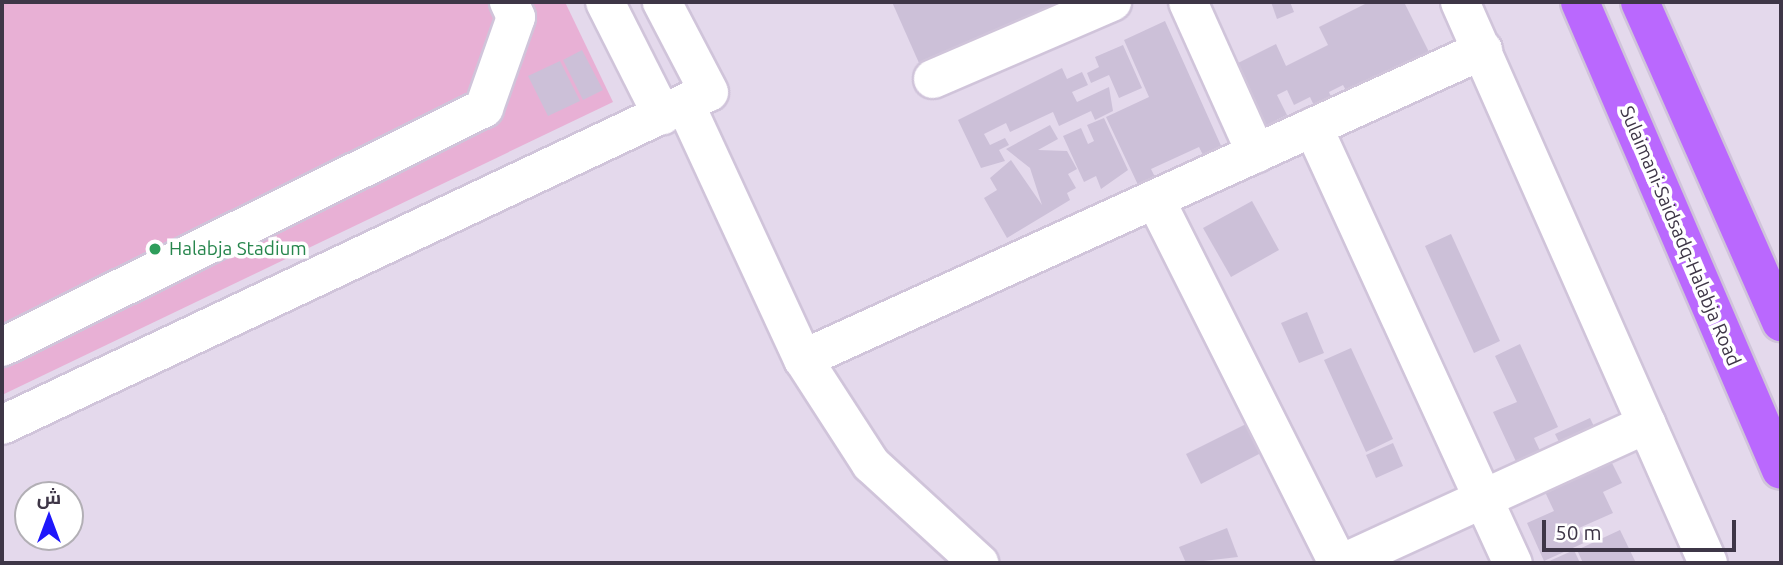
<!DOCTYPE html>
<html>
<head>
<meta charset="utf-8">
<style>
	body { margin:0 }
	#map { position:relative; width:1783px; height:565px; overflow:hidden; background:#eee7f4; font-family:Ubuntu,Cairo,sans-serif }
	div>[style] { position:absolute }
	.residential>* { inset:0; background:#e4d9ec }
	.green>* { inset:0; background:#e8b0d5 }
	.building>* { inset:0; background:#ccc0d8 }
	.roads { filter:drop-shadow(2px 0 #d0c4da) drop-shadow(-2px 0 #d0c4da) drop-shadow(0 2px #d0c4da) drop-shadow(0 -2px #d0c4da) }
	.minor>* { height:38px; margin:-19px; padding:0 19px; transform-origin:19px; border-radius:19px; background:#fff }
	.highway>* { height:38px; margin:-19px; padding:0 19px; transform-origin:19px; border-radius:19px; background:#ba68fe }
	.dots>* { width:19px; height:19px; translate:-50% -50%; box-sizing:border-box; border:4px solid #fff; border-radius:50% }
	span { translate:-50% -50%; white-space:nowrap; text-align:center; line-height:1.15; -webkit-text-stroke:7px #fff; paint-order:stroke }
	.street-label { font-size:19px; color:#3e3647 }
	.leisure-label { font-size:19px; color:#27864d }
	.left { translate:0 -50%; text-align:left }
	.frame { position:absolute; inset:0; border:4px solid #3e3647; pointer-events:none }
	.north { position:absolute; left:14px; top:481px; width:70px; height:70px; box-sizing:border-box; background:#fff; border:2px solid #b2afb5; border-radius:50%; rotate:0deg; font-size:19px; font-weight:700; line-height:28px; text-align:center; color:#3e3647 }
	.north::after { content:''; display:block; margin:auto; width:24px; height:32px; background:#1f17fb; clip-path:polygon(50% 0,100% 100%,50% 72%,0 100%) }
	.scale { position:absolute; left:1542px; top:520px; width:194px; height:32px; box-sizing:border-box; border:4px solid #3e3647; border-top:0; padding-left:9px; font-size:21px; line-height:24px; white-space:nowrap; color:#3e3647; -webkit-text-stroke:5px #fff; paint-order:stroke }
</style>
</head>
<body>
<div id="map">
	<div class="residential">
		<div style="clip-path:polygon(evenodd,2px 2px,1781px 2px,1781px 563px,2px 563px,2px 2px,28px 495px,70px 495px,70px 537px,28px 537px,28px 495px)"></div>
	</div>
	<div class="green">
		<div style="clip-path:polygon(2px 2px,565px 2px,613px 102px,2px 395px)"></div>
	</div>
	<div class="building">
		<div style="clip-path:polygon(892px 2px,1051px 2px,1053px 5px,919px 63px)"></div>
		<div style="clip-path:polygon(1271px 2px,1290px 2px,1294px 12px,1277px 19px)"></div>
		<div style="clip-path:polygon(1369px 2px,1404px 2px,1431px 56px,1349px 96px,1343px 85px,1329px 92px,1333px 102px,1316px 110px,1310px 97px,1294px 105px,1287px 90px,1277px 95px,1287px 115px,1264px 126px,1234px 65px,1276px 44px,1286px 66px,1328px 45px,1319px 27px)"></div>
		<div style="clip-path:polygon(1165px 21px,1223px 150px,1205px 159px,1199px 147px,1151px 169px,1156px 179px,1139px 187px,1106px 117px,1149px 97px,1124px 40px)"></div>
		<div style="clip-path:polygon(1123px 45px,1142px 88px,1119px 98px,1109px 75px,1091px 83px,1087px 73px,1099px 67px,1095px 57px)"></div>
		<div style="clip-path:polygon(582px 50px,603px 90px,583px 100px,563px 60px)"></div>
		<div style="clip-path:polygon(560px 61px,580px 101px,548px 116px,528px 76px)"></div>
		<div style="clip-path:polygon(1062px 68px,1067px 79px,1082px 72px,1088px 85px,1072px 92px,1077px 102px,1109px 87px,1113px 111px,1095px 120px,1091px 111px,1059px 126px,1053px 112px,1010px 132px,1006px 123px,984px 134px,990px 145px,1005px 138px,1009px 145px,999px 150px,1005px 161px,981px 168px,958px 120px)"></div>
		<div style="clip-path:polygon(1104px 118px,1128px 170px,1101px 189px,1096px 176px,1084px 182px,1063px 136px,1081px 128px,1088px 144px,1094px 141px,1087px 125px)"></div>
		<div style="clip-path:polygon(1050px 125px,1058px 139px,1038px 150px,1067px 151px,1077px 169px,1068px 174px,1076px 188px,1067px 193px,1070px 200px,1007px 238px,984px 198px,997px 190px,990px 178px,1011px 160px,1042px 205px,1030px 168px,1006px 149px)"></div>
		<div style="clip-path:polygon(1252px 201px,1279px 250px,1231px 277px,1203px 228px)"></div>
		<div style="clip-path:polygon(1451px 234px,1500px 341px,1474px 353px,1425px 246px)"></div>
		<div style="clip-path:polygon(1307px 312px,1324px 353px,1299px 363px,1281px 323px)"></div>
		<div style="clip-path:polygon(1520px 344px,1558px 427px,1534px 438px,1543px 457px,1519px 468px,1493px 412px,1517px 402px,1495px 356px)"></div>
		<div style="clip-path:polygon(1351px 348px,1393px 439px,1366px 452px,1324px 360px)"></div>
		<div style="clip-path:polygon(1590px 418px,1598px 435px,1563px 450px,1555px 434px)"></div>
		<div style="clip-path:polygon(1246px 424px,1261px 453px,1201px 484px,1186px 454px)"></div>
		<div style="clip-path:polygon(1393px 443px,1403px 466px,1376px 478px,1366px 455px)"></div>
		<div style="clip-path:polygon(1611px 461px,1622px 483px,1603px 492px,1613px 513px,1579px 528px,1586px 542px,1544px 561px,1527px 523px,1554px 511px,1545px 492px)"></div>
		<div style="clip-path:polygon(1227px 528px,1238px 557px,1186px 563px,1179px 547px)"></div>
		<div style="clip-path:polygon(1620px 530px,1636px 563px,1583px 563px,1577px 550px)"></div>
		<div style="clip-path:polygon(1574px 550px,1580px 563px,1545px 563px)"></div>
	</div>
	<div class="roads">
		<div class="minor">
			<div style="left:605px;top:2px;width:127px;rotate:63.2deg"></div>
			<div style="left:1188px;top:2px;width:166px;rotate:65.8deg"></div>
			<div style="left:1460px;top:2px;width:613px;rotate:66.15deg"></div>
			<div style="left:933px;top:79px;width:195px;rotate:-23.3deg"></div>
			<div style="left:685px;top:104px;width:281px;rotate:65.2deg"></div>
			<div style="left:803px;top:359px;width:125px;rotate:57.1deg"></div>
			<div style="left:871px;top:464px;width:147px;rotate:42.5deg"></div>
			<div style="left:1313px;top:127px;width:480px;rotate:65.4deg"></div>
			<div style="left:1155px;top:199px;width:407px;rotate:63.3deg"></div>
			<div style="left:2px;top:347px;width:538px;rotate:-26.37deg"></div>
			<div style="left:484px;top:108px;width:96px;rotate:-70.6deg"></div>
			<div style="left:516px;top:17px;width:17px;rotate:-115deg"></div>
			<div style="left:803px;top:359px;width:747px;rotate:-24.44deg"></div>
			<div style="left:2px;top:425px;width:781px;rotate:-25.22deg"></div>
			<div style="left:709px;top:92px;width:102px;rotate:-117.6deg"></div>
			<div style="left:1343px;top:563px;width:334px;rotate:-24.6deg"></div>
		</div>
		<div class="highway">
			<div style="left:1580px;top:2px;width:509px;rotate:66.76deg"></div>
			<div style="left:1640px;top:2px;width:350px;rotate:66.2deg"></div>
		</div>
	</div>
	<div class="dots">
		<div style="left:155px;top:249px;background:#2e9e5b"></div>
	</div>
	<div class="street-label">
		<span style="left:1680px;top:236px;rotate:67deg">Sulaimani-Saidsadq-Halabja Road</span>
	</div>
	<div class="leisure-label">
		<span class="left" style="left:169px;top:249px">Halabja Stadium</span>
	</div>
	<div class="frame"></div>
	<div class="north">ش</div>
	<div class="scale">50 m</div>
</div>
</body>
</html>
